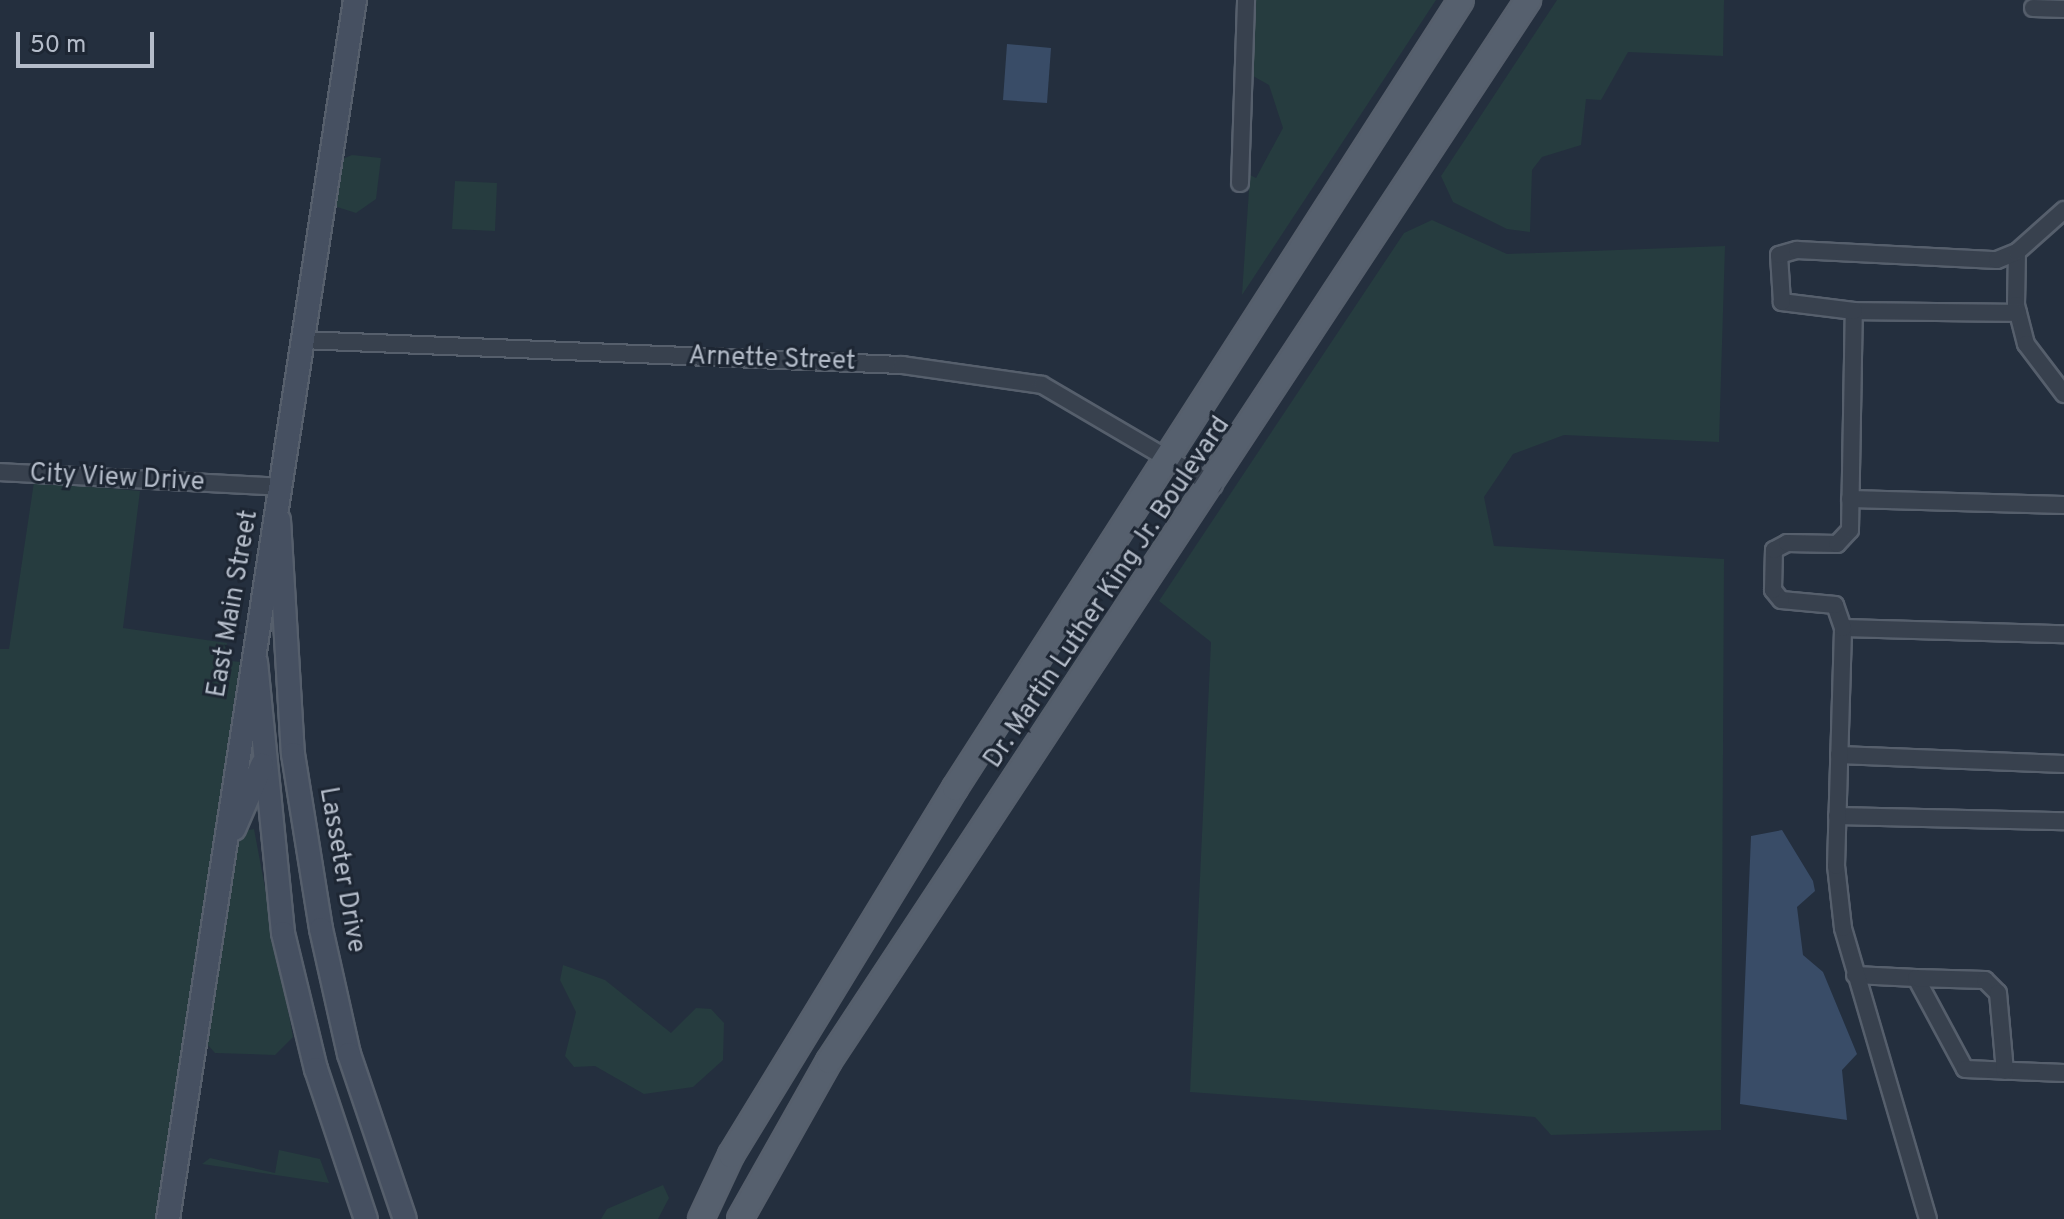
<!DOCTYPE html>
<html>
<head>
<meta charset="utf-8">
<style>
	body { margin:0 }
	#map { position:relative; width:2064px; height:1219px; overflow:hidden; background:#242f3e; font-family:Overpass,sans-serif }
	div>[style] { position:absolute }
	.green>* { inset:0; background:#263c3f }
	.water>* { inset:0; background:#394c67 }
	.roads { filter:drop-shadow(2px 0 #565f6c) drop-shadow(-2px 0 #565f6c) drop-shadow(0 2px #565f6c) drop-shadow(0 -2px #565f6c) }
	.street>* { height:16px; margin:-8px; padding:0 8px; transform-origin:8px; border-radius:8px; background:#38414e }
	.secondary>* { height:22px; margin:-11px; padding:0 11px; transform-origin:11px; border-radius:11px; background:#465061 }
	.primary>* { height:24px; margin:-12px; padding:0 12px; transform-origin:12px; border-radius:12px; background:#56606e }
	span { translate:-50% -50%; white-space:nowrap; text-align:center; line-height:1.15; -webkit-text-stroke:6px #1d2633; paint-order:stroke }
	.street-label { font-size:26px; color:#b4bcc9 }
	.scale { position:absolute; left:16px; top:32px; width:138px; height:36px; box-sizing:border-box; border:4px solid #b4bcc9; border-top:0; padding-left:10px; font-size:24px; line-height:28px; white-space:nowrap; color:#b4bcc9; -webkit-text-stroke:6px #1d2633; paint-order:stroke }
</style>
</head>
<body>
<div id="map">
	<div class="green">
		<div style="clip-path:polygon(1255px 0,1436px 0,1242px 295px,1250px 175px,1256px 178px,1283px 128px,1269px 85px,1253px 76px)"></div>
		<div style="clip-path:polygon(1557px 0,1724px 0,1723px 56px,1628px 52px,1601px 100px,1586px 99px,1581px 145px,1542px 157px,1532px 170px,1530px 232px,1507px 229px,1453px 202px,1441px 176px)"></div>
		<div style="clip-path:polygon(352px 155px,381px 158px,376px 199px,356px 213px,334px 206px,340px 160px)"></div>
		<div style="clip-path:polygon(455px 181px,497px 183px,495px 231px,452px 229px)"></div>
		<div style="clip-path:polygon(1432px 220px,1507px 254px,1725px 246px,1719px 442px,1564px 435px,1513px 454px,1484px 497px,1494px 546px,1724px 559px,1721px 1130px,1551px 1135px,1535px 1117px,1190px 1092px,1211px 642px,1159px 601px,1404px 233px)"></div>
		<div style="clip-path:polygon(34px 482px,140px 491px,123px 628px,227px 643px,224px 660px,240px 662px,158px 1219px,0 1219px,0 649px,9px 649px)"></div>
		<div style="clip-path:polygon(254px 829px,293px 1037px,275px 1055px,215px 1053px,207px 1044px,235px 855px,243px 831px)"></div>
		<div style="clip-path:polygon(563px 965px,605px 980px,671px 1033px,696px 1008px,711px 1009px,724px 1023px,723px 1060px,693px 1087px,644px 1094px,595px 1066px,574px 1067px,565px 1056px,576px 1012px,560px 980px)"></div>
		<div style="clip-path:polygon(279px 1150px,320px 1159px,329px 1183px,202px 1164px,210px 1158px,275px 1173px)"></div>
		<div style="clip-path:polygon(663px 1185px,669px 1198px,658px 1219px,601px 1219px,607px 1209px)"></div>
	</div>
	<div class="water">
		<div style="clip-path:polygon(1007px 44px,1051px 48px,1047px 103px,1003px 100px)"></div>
		<div style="clip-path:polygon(1782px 830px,1813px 881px,1815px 891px,1797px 907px,1803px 955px,1823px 972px,1857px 1054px,1842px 1070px,1847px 1120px,1740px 1104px,1751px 836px)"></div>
	</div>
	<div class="roads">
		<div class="street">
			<div style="left:2033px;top:8px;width:31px;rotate:2deg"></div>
			<div style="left:1240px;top:183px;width:183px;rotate:-88.1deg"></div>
			<div style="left:2017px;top:252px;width:53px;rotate:91.1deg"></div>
			<div style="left:2016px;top:305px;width:40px;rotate:75.6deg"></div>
			<div style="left:2026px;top:344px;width:63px;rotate:52.8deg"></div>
			<div style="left:1854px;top:311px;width:164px;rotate:0.7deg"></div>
			<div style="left:302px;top:340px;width:601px;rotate:2.39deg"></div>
			<div style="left:902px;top:365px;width:141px;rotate:8.1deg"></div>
			<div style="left:1042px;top:385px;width:199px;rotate:30.4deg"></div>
			<div style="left:0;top:472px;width:282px;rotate:3deg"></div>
			<div style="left:1850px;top:499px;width:214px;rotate:1.6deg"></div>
			<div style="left:1843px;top:628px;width:221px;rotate:1.6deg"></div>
			<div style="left:1839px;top:755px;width:225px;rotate:2.3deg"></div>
			<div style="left:1837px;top:816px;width:227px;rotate:1.3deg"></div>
			<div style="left:1855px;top:975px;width:61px;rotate:2.8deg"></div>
			<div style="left:1916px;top:978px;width:103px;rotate:61.7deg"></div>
			<div style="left:1965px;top:1069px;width:99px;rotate:2.3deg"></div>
			<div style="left:1916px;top:978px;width:69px;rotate:1.7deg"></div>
			<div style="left:1985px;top:980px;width:18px;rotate:45deg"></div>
			<div style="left:1998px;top:993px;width:78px;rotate:84.9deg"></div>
			<div style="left:1928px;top:1219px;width:303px;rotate:-106.3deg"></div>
			<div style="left:1843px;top:928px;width:62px;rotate:-96.4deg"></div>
			<div style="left:1836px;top:866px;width:238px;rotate:-88.3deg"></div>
			<div style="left:1843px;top:628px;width:24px;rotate:-109deg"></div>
			<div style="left:1835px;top:605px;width:54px;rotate:-174.7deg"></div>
			<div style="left:1781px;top:600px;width:13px;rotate:-129deg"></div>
			<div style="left:1773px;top:590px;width:40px;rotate:-88.6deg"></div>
			<div style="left:1774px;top:550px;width:15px;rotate:-28deg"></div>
			<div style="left:1787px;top:543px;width:50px;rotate:1.1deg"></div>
			<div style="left:1837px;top:544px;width:19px;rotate:-47deg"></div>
			<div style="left:1850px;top:530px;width:219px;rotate:-89deg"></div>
			<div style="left:1854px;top:311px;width:73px;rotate:-172.9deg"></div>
			<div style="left:1782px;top:302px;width:47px;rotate:-93.7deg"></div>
			<div style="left:1779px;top:255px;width:19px;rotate:-16deg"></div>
			<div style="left:1797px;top:250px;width:200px;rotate:2.9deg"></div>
			<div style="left:1997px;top:260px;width:22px;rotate:-22deg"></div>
			<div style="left:2017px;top:252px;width:63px;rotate:-41.8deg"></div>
		</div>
		<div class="secondary">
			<div style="left:279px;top:520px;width:234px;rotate:86.6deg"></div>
			<div style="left:293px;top:754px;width:177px;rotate:80.9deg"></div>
			<div style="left:321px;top:929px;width:128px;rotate:77.4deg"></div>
			<div style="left:349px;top:1054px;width:174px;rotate:71.3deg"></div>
			<div style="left:256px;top:662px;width:272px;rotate:84.3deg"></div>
			<div style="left:283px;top:933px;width:140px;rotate:76.4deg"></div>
			<div style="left:316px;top:1069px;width:158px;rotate:71.6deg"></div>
			<div style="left:234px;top:829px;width:70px;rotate:-66.4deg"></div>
			<div style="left:168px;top:1219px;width:1233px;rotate:-81.28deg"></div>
		</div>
		<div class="primary">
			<div style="left:701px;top:1219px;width:71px;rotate:-64.9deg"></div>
			<div style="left:731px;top:1155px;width:430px;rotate:-58.6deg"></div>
			<div style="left:955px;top:788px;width:936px;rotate:-57.29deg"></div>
			<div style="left:740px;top:1219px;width:181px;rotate:-60.6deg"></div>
			<div style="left:829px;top:1061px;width:1271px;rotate:-56.62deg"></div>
		</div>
	</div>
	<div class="street-label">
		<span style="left:772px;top:360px;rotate:2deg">Arnette Street</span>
		<span style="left:117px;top:479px;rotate:3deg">City View Drive</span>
		<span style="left:1108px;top:593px;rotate:-56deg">Dr. Martin Luther King Jr. Boulevard</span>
		<span style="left:234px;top:604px;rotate:-80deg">East Main Street</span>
		<span style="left:341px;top:870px;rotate:80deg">Lasseter Drive</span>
	</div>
	<div class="scale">50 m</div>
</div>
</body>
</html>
